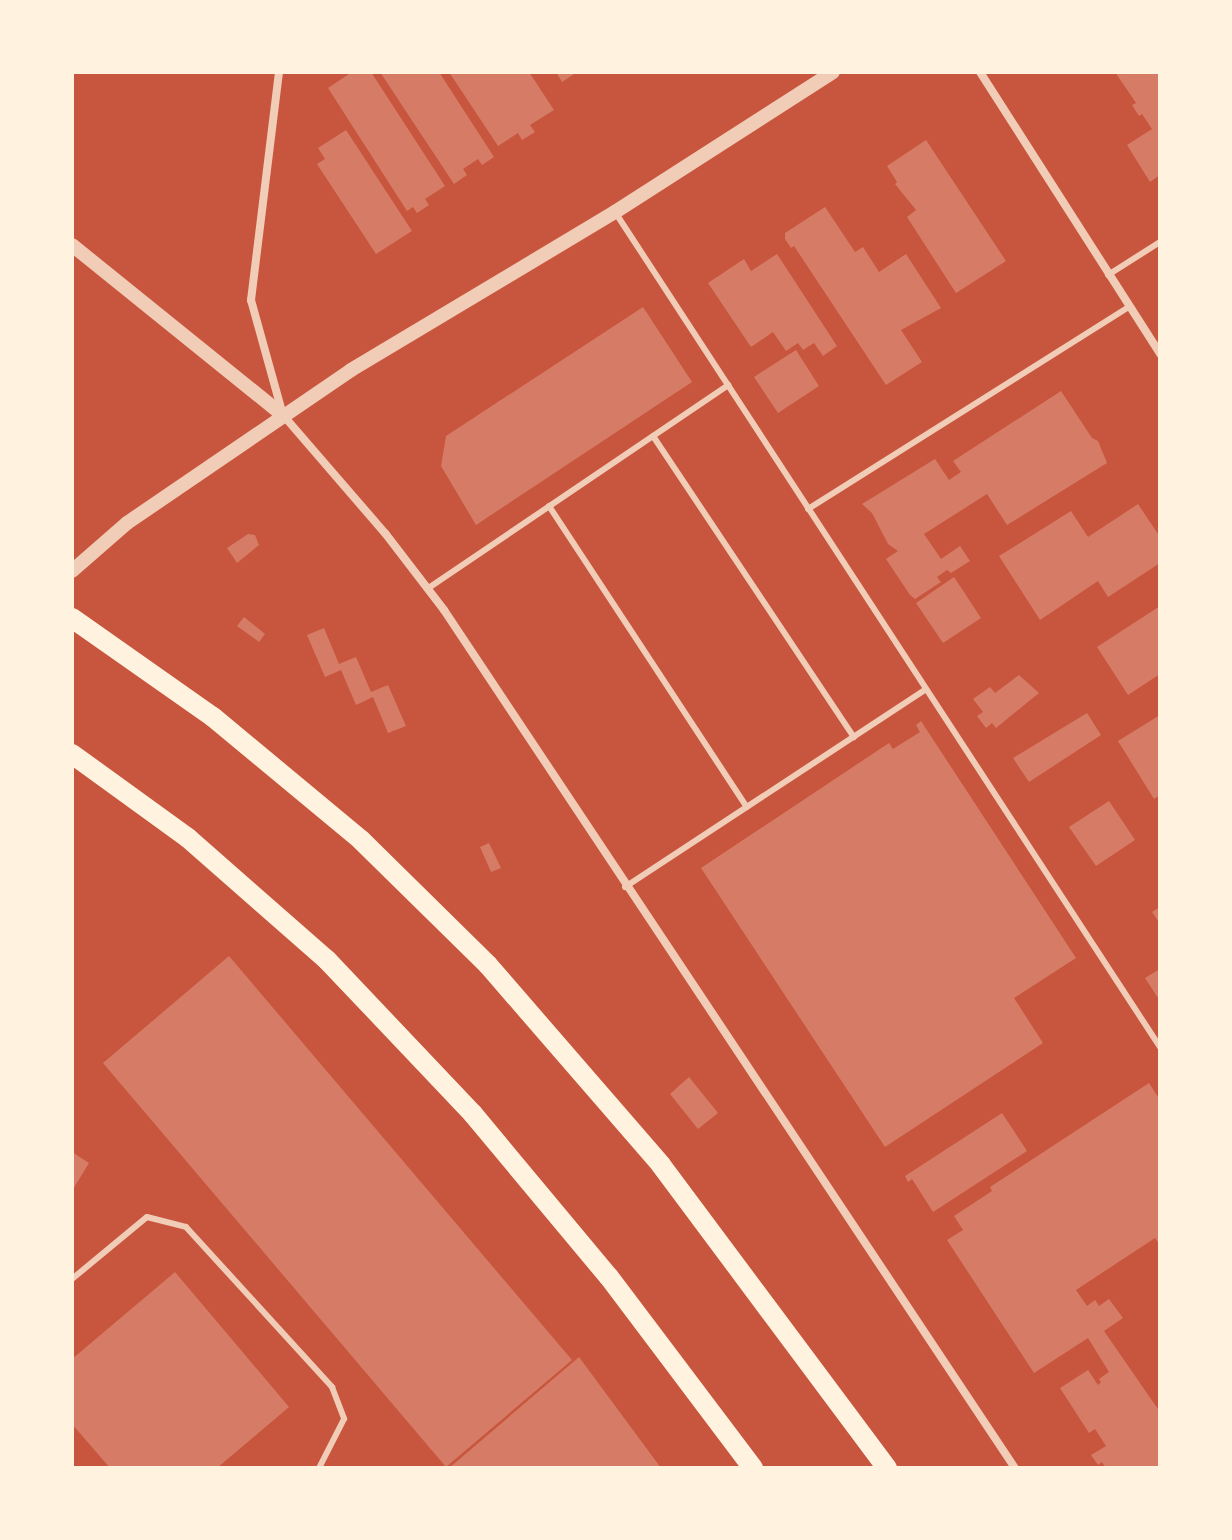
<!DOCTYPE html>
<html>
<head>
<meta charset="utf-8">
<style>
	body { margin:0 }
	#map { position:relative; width:1232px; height:1540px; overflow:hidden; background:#c8553d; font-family:Jost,sans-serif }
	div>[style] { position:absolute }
	.building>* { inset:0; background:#d67c66 }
	.service>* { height:6px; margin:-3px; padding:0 3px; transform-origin:3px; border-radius:3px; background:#f1ccb7 }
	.minor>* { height:8px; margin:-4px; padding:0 4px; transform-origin:4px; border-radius:4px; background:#f1ccb7 }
	.tertiary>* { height:14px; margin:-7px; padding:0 7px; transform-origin:7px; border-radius:7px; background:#f1ccb7 }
	.primary>* { height:20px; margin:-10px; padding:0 10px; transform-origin:10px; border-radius:10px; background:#fff3e0 }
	span { translate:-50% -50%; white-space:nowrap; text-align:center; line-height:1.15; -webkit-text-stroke:6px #fff3e0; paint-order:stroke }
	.frame { position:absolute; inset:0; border:74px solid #fff3e0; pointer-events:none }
</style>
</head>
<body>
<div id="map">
	<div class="building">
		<div style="clip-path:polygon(352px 72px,371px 72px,445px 186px,425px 199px,429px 205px,417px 213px,413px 207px,407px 211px,328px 88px)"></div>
		<div style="clip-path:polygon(380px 72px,439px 72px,494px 157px,482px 165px,478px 159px,463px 169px,467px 175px,454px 184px)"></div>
		<div style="clip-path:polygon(449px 72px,529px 72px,554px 110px,530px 125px,535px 132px,522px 140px,518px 133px,498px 146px)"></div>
		<div style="clip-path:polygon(556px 72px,577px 72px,562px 82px)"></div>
		<div style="clip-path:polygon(1115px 72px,1160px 72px,1160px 175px,1150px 182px,1127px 145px,1152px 129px,1142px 114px,1139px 116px,1132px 105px,1136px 103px)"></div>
		<div style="clip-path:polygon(346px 130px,412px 231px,376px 254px,317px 164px,325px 159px,318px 148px)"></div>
		<div style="clip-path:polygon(926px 140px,1006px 261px,956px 293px,907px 217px,916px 210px,895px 184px,897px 182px,887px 166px)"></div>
		<div style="clip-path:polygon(825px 207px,855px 252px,863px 247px,879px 272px,906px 254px,941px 308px,901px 330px,922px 362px,886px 385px,794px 246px,791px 248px,785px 239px,785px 233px)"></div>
		<div style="clip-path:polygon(777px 254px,837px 346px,823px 356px,814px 343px,803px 350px,798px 343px,786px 351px,773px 332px,751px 347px,708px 283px,744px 259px,751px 271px)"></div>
		<div style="clip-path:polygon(643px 307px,692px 382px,476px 525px,441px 466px,446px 436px)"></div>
		<div style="clip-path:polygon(796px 350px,819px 386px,778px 413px,754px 377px)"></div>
		<div style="clip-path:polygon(1061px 391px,1092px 438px,1098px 441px,1107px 463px,1007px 525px,987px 494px,924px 534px,941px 559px,960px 546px,970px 561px,951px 573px,947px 570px,937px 577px,941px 582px,915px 599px,910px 595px,886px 559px,898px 551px,888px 544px,872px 513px,862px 504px,935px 459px,949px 480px,961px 472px,953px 461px)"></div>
		<div style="clip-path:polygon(1138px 504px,1160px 537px,1160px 563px,1108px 597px,1098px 581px,1040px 620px,999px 556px,1071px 511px,1088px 537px)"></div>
		<div style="clip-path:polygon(248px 534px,255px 535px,259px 545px,237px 563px,227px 548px)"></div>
		<div style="clip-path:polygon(954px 577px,981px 618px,943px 643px,916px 603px)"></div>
		<div style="clip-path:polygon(1160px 606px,1160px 674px,1128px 695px,1097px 647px)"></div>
		<div style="clip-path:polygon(244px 617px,265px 634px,259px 642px,237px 626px)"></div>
		<div style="clip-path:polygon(324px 628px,339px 664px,356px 657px,371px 692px,388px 685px,406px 726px,388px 733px,373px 697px,356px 705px,341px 670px,325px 677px,307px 635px)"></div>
		<div style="clip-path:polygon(1019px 675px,1039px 693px,996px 728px,992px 723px,986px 728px,977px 716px,983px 712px,973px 699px,990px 687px,995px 693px)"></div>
		<div style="clip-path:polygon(1087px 713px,1101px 735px,1029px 782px,1013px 758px)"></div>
		<div style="clip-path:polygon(1160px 715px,1160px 795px,1154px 799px,1118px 741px)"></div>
		<div style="clip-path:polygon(921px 721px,1076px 958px,1014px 998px,1043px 1043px,885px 1147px,701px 868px,889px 743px,893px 749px,920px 732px,916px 725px)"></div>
		<div style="clip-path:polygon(1109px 801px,1135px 840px,1096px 866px,1069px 827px)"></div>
		<div style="clip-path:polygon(489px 843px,501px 868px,491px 872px,480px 847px)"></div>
		<div style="clip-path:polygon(1160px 907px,1160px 924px,1152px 912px)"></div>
		<div style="clip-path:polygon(229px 956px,572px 1360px,446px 1467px,103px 1063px)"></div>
		<div style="clip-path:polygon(1160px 969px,1160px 1001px,1145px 978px)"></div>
		<div style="clip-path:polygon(689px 1077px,718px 1113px,698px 1129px,670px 1094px)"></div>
		<div style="clip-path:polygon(1149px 1083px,1160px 1100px,1160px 1245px,1155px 1238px,1076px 1290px,1087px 1306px,1095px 1300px,1099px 1306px,1109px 1299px,1123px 1318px,1104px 1331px,1160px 1412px,1160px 1468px,1106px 1468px,1102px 1462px,1098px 1465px,1091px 1455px,1106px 1446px,1095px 1429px,1089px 1433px,1060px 1388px,1088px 1370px,1098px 1385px,1101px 1382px,1099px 1379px,1109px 1372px,1088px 1338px,1034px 1373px,947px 1240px,963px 1230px,954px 1216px,992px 1191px,990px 1187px)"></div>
		<div style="clip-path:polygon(1002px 1113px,1027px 1151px,933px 1212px,912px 1179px,908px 1182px,905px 1176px)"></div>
		<div style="clip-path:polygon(72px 1152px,89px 1163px,72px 1191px)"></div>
		<div style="clip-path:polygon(175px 1272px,289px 1407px,217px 1468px,110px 1468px,72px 1424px,72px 1359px)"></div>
		<div style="clip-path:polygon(579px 1357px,661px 1468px,449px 1468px)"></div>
	</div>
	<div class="service">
		<div style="left:615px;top:212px;width:997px;rotate:56.87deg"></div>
		<div style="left:1108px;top:275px;width:62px;rotate:-32.4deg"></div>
		<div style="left:653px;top:436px;width:362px;rotate:56.3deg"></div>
		<div style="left:549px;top:506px;width:360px;rotate:56.7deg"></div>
		<div style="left:808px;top:509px;width:379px;rotate:-32.2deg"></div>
		<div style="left:427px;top:589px;width:364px;rotate:-34.1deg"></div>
		<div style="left:625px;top:887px;width:360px;rotate:-33.3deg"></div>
		<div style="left:72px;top:1279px;width:97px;rotate:-39.6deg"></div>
		<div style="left:147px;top:1217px;width:40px;rotate:14.4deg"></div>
		<div style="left:186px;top:1227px;width:217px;rotate:47.6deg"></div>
		<div style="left:332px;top:1387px;width:34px;rotate:69deg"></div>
		<div style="left:344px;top:1419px;width:55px;rotate:117deg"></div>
	</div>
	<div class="minor">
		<div style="left:279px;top:72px;width:230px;rotate:97deg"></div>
		<div style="left:251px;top:300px;width:119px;rotate:74.5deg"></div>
		<div style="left:283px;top:415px;width:156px;rotate:49.2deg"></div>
		<div style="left:385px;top:533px;width:97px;rotate:52.5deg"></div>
		<div style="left:444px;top:610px;width:1031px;rotate:56.36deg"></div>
		<div style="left:980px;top:72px;width:335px;rotate:57.4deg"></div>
	</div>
	<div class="tertiary">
		<div style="left:72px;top:245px;width:271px;rotate:38.9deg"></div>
		<div style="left:72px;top:571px;width:73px;rotate:-41.1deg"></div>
		<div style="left:127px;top:523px;width:271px;rotate:-34.3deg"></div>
		<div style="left:351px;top:370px;width:308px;rotate:-30.9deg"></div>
		<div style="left:615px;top:212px;width:259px;rotate:-32.7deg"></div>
	</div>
	<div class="primary">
		<div style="left:72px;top:618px;width:172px;rotate:35.1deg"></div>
		<div style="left:213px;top:717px;width:192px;rotate:39.7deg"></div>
		<div style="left:361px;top:840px;width:178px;rotate:44.5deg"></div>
		<div style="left:488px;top:965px;width:264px;rotate:49.1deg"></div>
		<div style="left:661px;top:1165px;width:378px;rotate:53.3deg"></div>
		<div style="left:72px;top:754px;width:143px;rotate:35.9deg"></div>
		<div style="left:188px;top:838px;width:185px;rotate:41.3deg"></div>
		<div style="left:327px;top:960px;width:212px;rotate:46.5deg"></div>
		<div style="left:473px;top:1114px;width:212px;rotate:50.2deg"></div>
		<div style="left:609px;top:1277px;width:239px;rotate:53deg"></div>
	</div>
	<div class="frame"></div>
</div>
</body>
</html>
